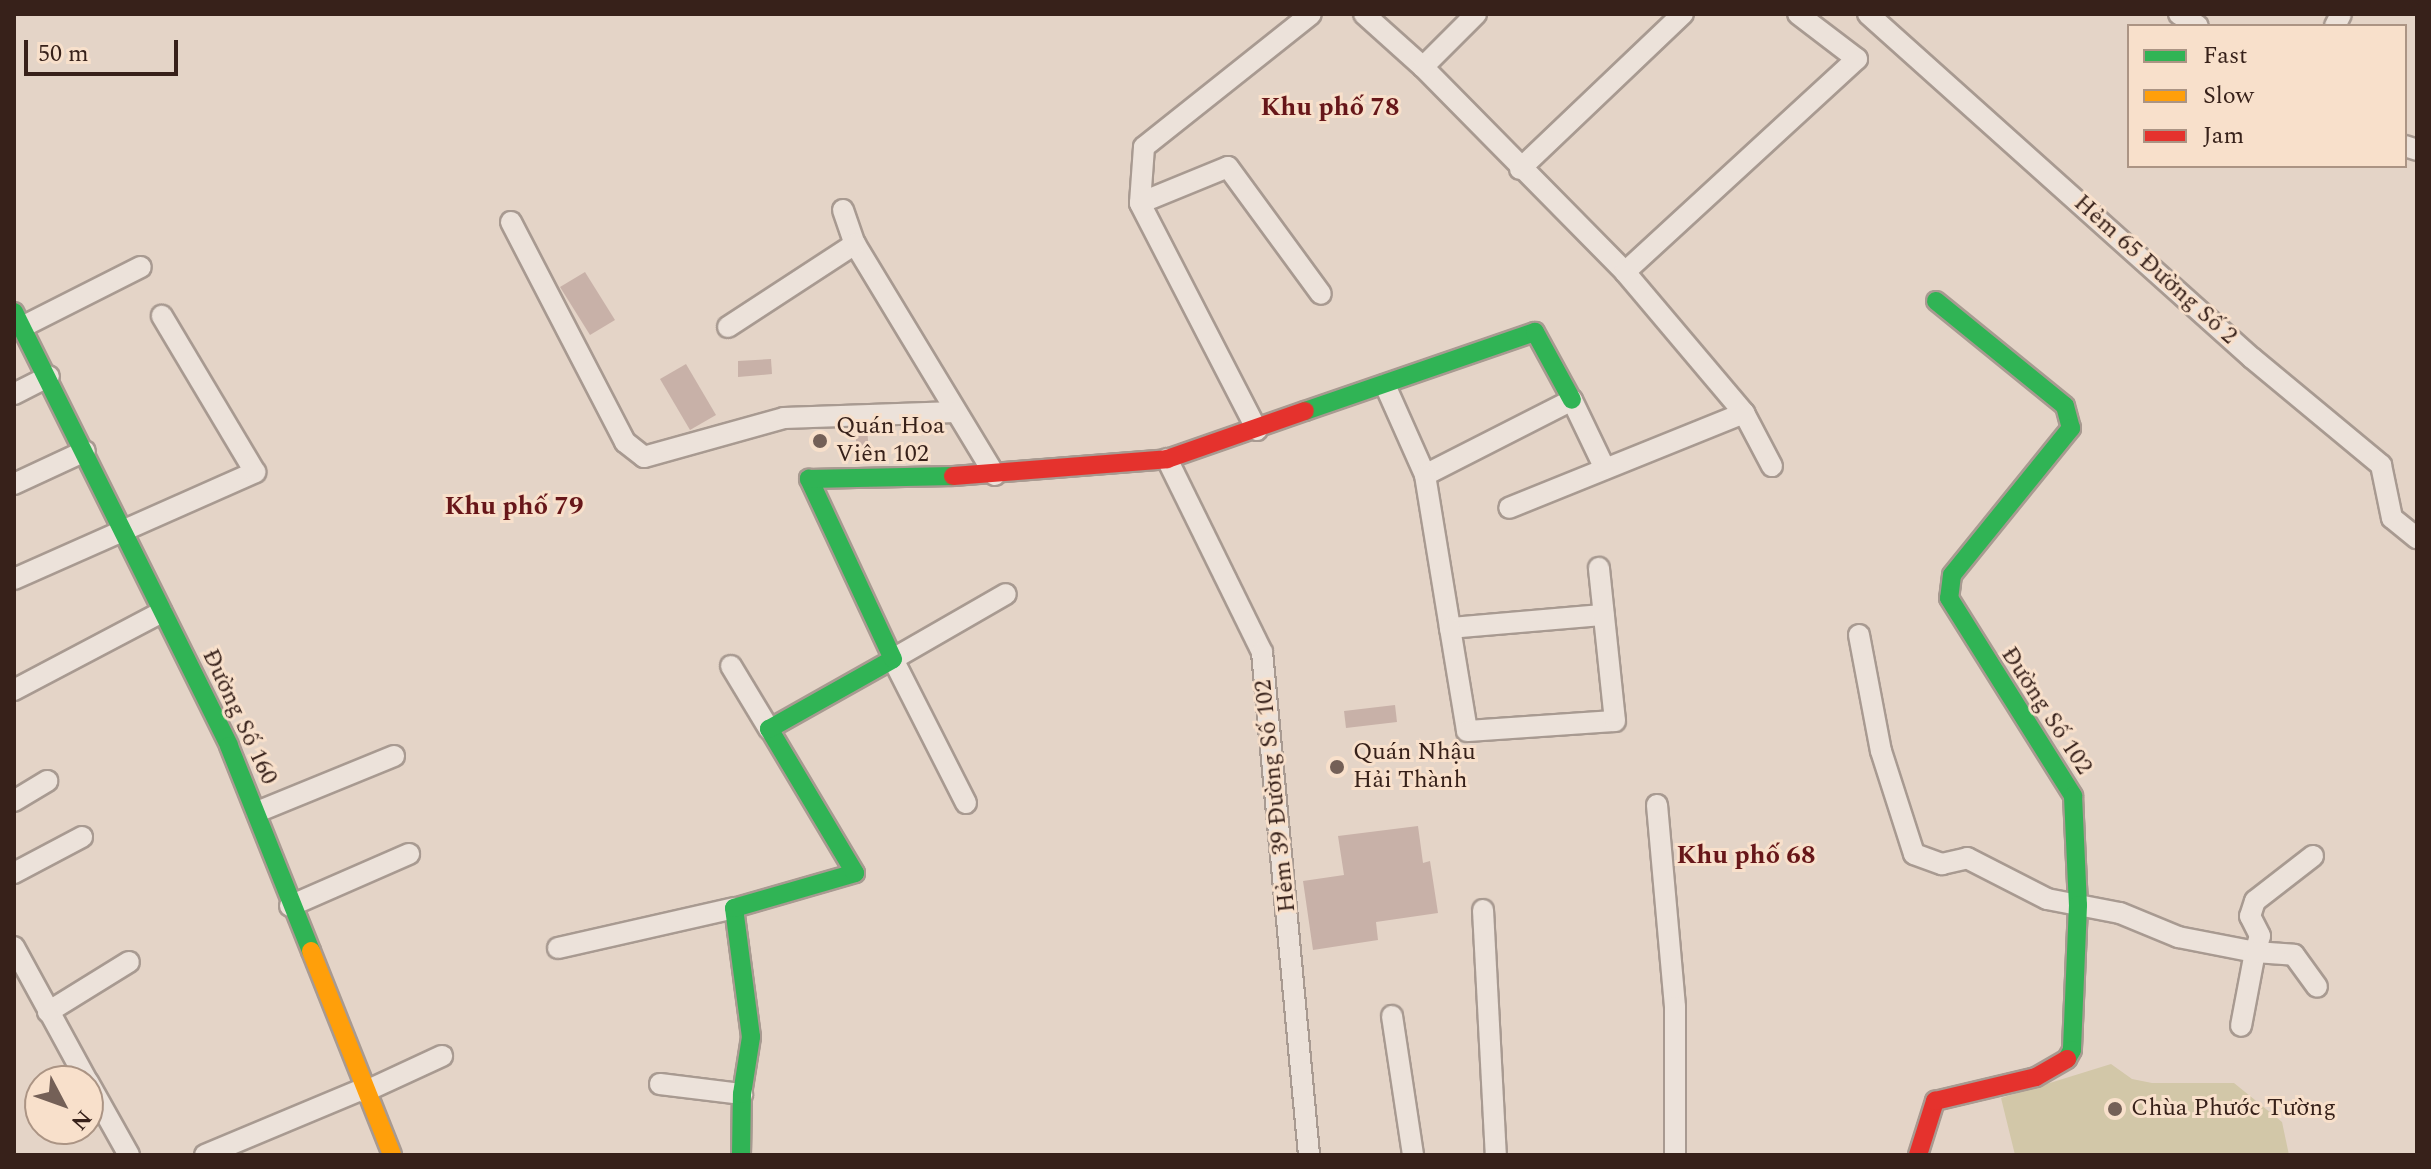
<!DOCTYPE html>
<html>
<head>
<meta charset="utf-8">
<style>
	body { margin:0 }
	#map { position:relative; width:2431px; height:1169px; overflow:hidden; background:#e4d4c7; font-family:Spectral,serif }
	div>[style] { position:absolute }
	.cemetery>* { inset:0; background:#d2c7a8 }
	.building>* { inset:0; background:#c8b1a8 }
	.roads { filter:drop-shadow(2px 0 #a89a91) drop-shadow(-2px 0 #a89a91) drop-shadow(0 2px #a89a91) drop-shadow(0 -2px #a89a91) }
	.street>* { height:20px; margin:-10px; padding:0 10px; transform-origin:10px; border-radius:10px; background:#ece2da }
	.fast>* { height:18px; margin:-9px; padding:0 9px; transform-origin:9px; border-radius:9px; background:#30b455 }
	.slow>* { height:18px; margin:-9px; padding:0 9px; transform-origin:9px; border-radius:9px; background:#ff9f0a }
	.jam>* { height:18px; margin:-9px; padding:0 9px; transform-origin:9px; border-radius:9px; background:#e5322d }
	.dots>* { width:22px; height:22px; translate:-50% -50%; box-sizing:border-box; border:4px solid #f8e0cb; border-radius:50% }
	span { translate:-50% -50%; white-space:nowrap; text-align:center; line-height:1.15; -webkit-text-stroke:6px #f8e0cb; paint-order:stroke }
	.street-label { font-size:24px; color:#37211a }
	.poi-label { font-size:24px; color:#37211a }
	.left { translate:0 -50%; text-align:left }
	.neighbourhood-label { font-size:26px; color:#671619; font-weight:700 }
	.frame { position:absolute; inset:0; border:16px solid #37211a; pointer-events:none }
	.legend { position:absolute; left:2127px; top:24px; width:280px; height:144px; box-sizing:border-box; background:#f8e0cb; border:2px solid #ab9484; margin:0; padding:10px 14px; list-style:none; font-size:24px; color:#37211a }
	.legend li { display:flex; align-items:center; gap:16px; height:40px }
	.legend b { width:40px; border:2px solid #ab9484 }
	.north { position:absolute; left:24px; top:1065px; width:80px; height:80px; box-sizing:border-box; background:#f8e0cb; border:2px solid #ab9484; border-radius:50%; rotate:131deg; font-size:22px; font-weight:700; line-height:32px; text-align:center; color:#37211a }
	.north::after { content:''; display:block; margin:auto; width:28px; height:36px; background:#746057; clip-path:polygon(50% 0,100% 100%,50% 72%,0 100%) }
	.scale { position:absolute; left:24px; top:40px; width:154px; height:36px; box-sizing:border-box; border:4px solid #37211a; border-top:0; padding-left:10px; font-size:24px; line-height:28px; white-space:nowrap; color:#37211a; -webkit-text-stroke:6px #f8e0cb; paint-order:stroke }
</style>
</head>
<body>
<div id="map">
	<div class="cemetery">
		<div style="clip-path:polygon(2111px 1064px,2132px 1079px,2152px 1083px,2234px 1083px,2282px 1122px,2289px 1155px,2015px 1155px,2001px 1098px)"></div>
	</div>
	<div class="building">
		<div style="clip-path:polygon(585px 272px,615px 320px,590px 335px,560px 287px)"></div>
		<div style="clip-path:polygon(771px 359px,772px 374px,738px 377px,738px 361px)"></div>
		<div style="clip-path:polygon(686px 364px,716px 415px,690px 430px,660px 379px)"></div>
		<div style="clip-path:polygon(867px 423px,869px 459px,857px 459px,855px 424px)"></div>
		<div style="clip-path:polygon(1395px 705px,1397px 722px,1346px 728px,1344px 711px)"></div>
		<div style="clip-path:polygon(1418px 826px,1423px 863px,1430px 861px,1438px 913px,1376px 922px,1378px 940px,1313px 950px,1303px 881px,1344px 875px,1338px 836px)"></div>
	</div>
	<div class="roads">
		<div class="street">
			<div style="left:1364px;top:14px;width:79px;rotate:41.9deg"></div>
			<div style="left:1423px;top:67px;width:288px;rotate:45.4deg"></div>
			<div style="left:1625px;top:272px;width:185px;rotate:49.8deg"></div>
			<div style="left:1744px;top:413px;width:253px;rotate:158deg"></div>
			<div style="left:1868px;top:14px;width:516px;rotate:41.86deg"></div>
			<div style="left:2252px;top:358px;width:168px;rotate:39.7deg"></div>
			<div style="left:2381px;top:465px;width:54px;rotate:78.3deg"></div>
			<div style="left:2392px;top:518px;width:32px;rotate:39deg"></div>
			<div style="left:2179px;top:14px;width:22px;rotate:32deg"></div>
			<div style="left:2335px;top:26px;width:13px;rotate:-63deg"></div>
			<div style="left:1423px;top:67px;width:75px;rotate:-45deg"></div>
			<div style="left:2405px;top:146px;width:13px;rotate:18deg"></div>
			<div style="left:1520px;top:169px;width:225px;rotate:-43.6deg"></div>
			<div style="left:1140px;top:203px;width:56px;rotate:-85.9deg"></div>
			<div style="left:1144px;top:147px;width:213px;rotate:-38.5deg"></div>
			<div style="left:843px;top:210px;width:36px;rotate:71deg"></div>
			<div style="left:855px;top:244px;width:270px;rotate:58.8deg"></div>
			<div style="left:511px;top:222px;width:248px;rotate:62.6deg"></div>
			<div style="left:625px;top:442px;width:24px;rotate:38deg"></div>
			<div style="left:644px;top:457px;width:145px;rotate:-15.6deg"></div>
			<div style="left:784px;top:418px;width:171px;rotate:-2deg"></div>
			<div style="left:1625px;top:272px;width:315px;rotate:-42.6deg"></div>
			<div style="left:1857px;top:59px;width:74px;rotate:-142.7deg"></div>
			<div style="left:22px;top:327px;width:133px;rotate:-26.8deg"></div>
			<div style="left:728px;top:327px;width:152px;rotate:-33.2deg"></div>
			<div style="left:1385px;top:385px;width:98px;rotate:66deg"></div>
			<div style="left:1425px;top:475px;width:165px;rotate:-27deg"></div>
			<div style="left:1572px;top:400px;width:76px;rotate:64.4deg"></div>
			<div style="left:14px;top:394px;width:39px;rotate:-27deg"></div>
			<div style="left:1744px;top:413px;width:60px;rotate:62.2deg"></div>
			<div style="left:1257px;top:430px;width:255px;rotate:-117.3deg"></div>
			<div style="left:1140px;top:203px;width:95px;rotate:-22.2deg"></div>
			<div style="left:1228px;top:167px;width:157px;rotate:53.8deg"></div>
			<div style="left:1167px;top:459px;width:215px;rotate:63.8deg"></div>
			<div style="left:1262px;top:652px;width:505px;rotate:84.66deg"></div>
			<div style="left:1425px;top:475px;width:155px;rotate:80.7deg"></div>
			<div style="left:1450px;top:628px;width:154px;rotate:-4.9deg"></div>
			<div style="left:14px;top:484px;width:78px;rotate:-24.9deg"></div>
			<div style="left:14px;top:579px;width:264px;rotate:-23.9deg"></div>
			<div style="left:255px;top:472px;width:182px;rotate:-120.8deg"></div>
			<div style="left:1450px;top:628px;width:104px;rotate:80.6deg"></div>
			<div style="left:1467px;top:731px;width:148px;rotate:-3.9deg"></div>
			<div style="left:1615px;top:721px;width:154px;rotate:-96deg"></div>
			<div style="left:1859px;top:635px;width:118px;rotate:79.3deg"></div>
			<div style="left:1881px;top:751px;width:108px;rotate:72.2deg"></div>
			<div style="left:1914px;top:854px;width:30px;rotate:20deg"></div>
			<div style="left:1942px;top:864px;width:26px;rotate:-13deg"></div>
			<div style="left:1967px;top:858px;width:90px;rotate:27.1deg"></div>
			<div style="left:2047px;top:899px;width:74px;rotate:10.9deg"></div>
			<div style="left:2120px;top:913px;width:63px;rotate:22.5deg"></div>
			<div style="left:2178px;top:937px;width:78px;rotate:11deg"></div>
			<div style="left:2255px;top:952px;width:75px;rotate:100.7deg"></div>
			<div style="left:731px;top:666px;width:74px;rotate:58.9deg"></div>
			<div style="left:14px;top:690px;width:167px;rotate:-27.8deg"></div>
			<div style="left:14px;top:801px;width:39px;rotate:-31deg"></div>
			<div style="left:966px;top:803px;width:161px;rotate:-116.9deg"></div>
			<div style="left:893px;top:659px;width:130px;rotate:-29.9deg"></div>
			<div style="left:1657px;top:805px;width:203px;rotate:84.9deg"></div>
			<div style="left:1675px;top:1007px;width:148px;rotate:90deg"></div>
			<div style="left:257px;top:812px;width:148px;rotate:-22.2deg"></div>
			<div style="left:2313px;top:856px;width:73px;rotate:142.2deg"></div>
			<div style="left:2255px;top:901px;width:16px;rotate:108deg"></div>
			<div style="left:2250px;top:916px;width:22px;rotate:63deg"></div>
			<div style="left:2260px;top:936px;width:17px;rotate:107deg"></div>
			<div style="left:2255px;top:952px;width:39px;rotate:4deg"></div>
			<div style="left:2294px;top:955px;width:39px;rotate:54deg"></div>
			<div style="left:14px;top:873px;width:77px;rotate:-27.9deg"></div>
			<div style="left:290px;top:906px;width:130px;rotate:-23.6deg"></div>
			<div style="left:1483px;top:910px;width:245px;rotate:87deg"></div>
			<div style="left:14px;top:947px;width:153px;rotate:61.4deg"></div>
			<div style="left:558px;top:948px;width:180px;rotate:-12.8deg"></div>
			<div style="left:48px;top:1012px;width:95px;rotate:-31.7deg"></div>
			<div style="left:1392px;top:1016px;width:141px;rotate:81.4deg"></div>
			<div style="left:88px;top:1082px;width:84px;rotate:60.7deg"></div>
			<div style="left:660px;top:1084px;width:83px;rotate:7deg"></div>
			<div style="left:364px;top:1092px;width:86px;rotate:-24.8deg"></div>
			<div style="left:205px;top:1155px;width:171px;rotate:-22.7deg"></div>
		</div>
		<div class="fast">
			<div style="left:1936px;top:301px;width:166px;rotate:39.1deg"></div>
			<div style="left:2065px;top:406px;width:23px;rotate:75deg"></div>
			<div style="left:2071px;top:428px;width:189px;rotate:129deg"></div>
			<div style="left:1952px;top:575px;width:23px;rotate:97deg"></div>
			<div style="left:1949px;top:598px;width:234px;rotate:57.9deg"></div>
			<div style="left:2073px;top:796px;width:109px;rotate:87.4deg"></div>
			<div style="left:2078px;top:905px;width:145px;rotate:92.4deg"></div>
			<div style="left:2072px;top:1050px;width:10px;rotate:119deg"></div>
			<div style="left:14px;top:312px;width:484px;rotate:63.6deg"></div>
			<div style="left:229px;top:746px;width:221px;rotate:68.2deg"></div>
			<div style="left:1305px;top:411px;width:243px;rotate:-19deg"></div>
			<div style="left:1535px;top:332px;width:77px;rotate:61.4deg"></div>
			<div style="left:741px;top:1155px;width:61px;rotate:-89.1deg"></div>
			<div style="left:742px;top:1094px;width:58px;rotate:-81deg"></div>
			<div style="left:751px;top:1037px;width:130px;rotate:-97.5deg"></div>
			<div style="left:734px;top:908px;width:126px;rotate:-16.1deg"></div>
			<div style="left:855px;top:873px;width:168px;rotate:-120.8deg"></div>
			<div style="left:769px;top:729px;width:142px;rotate:-29.4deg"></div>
			<div style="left:893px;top:659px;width:199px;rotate:-115deg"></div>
			<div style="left:809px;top:479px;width:144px;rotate:-1.2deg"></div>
		</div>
		<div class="slow">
			<div style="left:311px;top:951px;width:219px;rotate:68.3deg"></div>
		</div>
		<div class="jam">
			<div style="left:953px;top:476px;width:215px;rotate:-4.5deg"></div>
			<div style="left:1167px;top:459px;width:146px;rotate:-19.2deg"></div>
			<div style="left:1918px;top:1155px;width:57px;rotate:-72.5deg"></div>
			<div style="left:1935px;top:1101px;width:104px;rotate:-13.4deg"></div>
			<div style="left:2036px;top:1077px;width:36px;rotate:-30deg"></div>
		</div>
	</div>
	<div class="dots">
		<div style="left:820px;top:441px;background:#746057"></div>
		<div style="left:1337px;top:767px;background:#746057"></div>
		<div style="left:2115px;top:1109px;background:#746057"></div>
	</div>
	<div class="street-label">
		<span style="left:2155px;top:270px;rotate:42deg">Hẻm 65 Đường Số 2</span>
		<span style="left:2046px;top:711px;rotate:57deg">Đường Số 102</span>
		<span style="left:239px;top:717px;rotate:65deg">Đường Số 160</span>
		<span style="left:1276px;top:796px;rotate:-96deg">Hẻm 39 Đường Số 102</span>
	</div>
	<div class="poi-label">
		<span class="left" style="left:836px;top:441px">Quán Hoa<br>Viên 102</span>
		<span class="left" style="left:1353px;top:767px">Quán Nhậu<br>Hải Thành</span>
		<span class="left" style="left:2131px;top:1109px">Chùa Phước Tường</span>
	</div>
	<div class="neighbourhood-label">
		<span style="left:1330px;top:108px">Khu phố 78</span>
		<span style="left:514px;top:507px">Khu phố 79</span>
		<span style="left:1746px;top:856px">Khu phố 68</span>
	</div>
	<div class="frame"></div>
	<ul class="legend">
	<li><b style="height:10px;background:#30b455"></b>Fast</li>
	<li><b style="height:10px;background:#ff9f0a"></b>Slow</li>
	<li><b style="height:10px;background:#e5322d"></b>Jam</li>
	</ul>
	<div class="north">N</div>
	<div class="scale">50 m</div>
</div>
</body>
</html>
